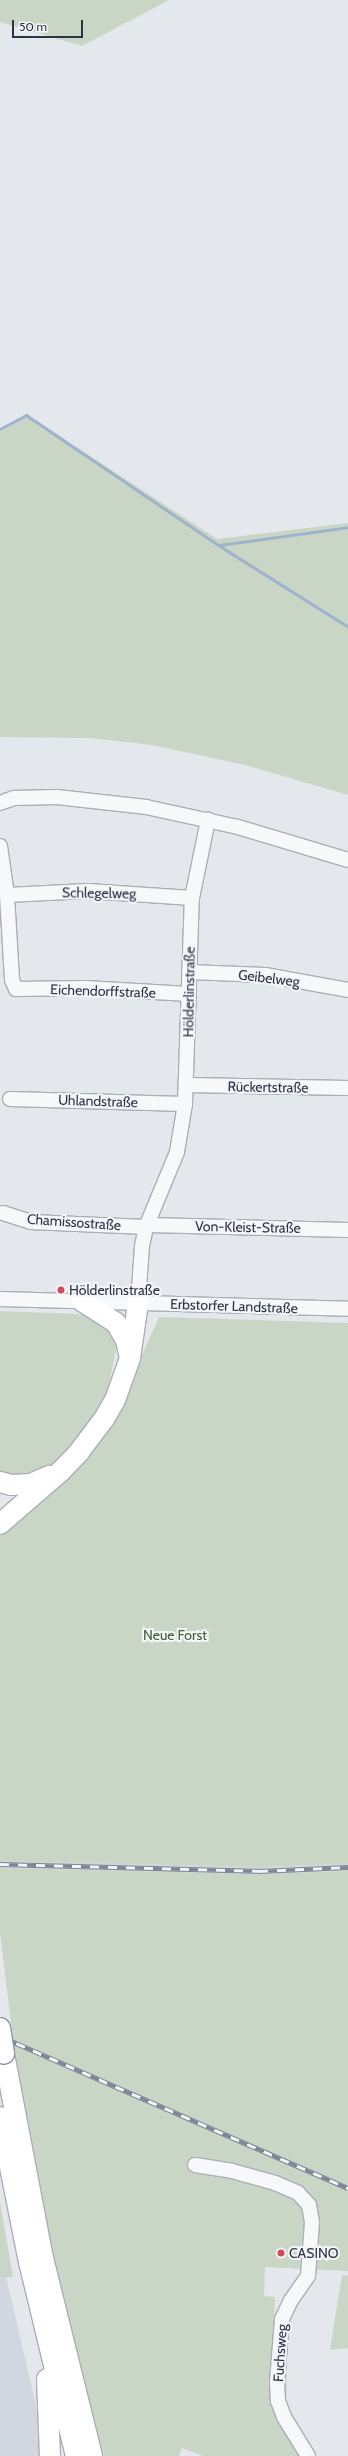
<!DOCTYPE html>
<html>
<head>
<meta charset="utf-8">
<style>
	body { margin:0 }
	#map { position:relative; width:348px; height:2456px; overflow:hidden; background:#e4e7ec; font-family:Cabin,sans-serif }
	div>[style] { position:absolute }
	.built>* { inset:0; background:#d2d6de }
	.green>* { inset:0; background:#c9d6c5 }
	.stream>* { height:3px; margin:-1.5px; padding:0 1.5px; transform-origin:1.5px; border-radius:1.5px; background:#9fb4cc }
	.roads { filter:drop-shadow(1px 0 #a9aeb7) drop-shadow(-1px 0 #a9aeb7) drop-shadow(0 1px #a9aeb7) drop-shadow(0 -1px #a9aeb7) }
	.minor>* { height:14px; margin:-7px; padding:0 7px; transform-origin:7px; border-radius:7px; background:#f7f8fa }
	.highway>* { height:20px; margin:-10px; padding:0 10px; transform-origin:10px; border-radius:10px; background:#fff }
	.rail>* { height:4.5px; margin-top:-2.25px; transform-origin:0; background:repeating-linear-gradient(90deg,#f4f6f9 0 9px,#7d8696 0 18px); box-sizing:border-box; border-block:1px solid #7d8696 }
	.bridges { filter:drop-shadow(1px 0 #8b94a3) drop-shadow(-1px 0 #8b94a3) drop-shadow(0 1px #8b94a3) drop-shadow(0 -1px #8b94a3) }
	.highway-bridge>* { height:20px; margin:-10px; padding:0 10px; transform-origin:10px; border-radius:10px; background:#fff }
	.dots>* { width:11px; height:11px; translate:-50% -50%; box-sizing:border-box; border:2px solid #f4f6f9; border-radius:50% }
	span { translate:-50% -50%; white-space:nowrap; text-align:center; line-height:1.15; -webkit-text-stroke:4px #f4f6f9; paint-order:stroke }
	.street-label { font-size:14px; color:#2b3445 }
	.poi-label { font-size:14px; color:#2b3445 }
	.left { translate:0 -50%; text-align:left }
	.park-label { font-size:14px; color:#3f6138 }
	.scale { position:absolute; left:12px; top:20px; width:71px; height:18px; box-sizing:border-box; border:2px solid #2b3445; border-top:0; padding-left:5px; font-size:12px; line-height:14px; white-space:nowrap; color:#2b3445; -webkit-text-stroke:3px #f4f6f9; paint-order:stroke }
</style>
</head>
<body>
<div id="map">
	<div class="built">
		<div style="clip-path:polygon(0 1861px,259px 1867px,348px 1864px,348px 1871px,259px 1874px,0 1868px)"></div>
		<div style="clip-path:polygon(6px 2276px,40px 2423px,41px 2456px,0 2456px,0 2277px)"></div>
	</div>
	<div class="green">
		<div style="clip-path:polygon(0 0,169px 0,82px 46px,0 22px)"></div>
		<div style="clip-path:polygon(29px 416px,217px 539px,348px 523px,348px 795px,245px 765px,152px 745px,90px 738px,0 737px,0 432px)"></div>
		<div style="clip-path:polygon(0 1311px,100px 1315px,118px 1340px,108px 1389px,87px 1429px,53px 1467px,32px 1476px,0 1475px)"></div>
		<div style="clip-path:polygon(159px 1317px,348px 1323px,348px 1864px,259px 1867px,0 1861px,0 1533px,137px 1366px)"></div>
		<div style="clip-path:polygon(0 1868px,259px 1874px,348px 1871px,348px 2271px,265px 2267px,264px 2296px,275px 2297px,272px 2353px,287px 2357px,286px 2408px,315px 2456px,203px 2456px,182px 2448px,179px 2456px,104px 2456px,57px 2285px,21px 2104px,0 1933px)"></div>
		<div style="clip-path:polygon(0 2202px,13px 2277px,0 2277px)"></div>
		<div style="clip-path:polygon(342px 2275px,348px 2276px,348px 2348px,330px 2350px)"></div>
	</div>
	<div class="stream">
		<div style="left:0;top:429px;width:30px;rotate:-28deg"></div>
		<div style="left:26px;top:415px;width:232px;rotate:34.1deg"></div>
		<div style="left:218px;top:545px;width:154px;rotate:32.2deg"></div>
		<div style="left:219px;top:545px;width:130px;rotate:-7.9deg"></div>
	</div>
	<div class="roads">
		<div class="minor">
			<div style="left:0;top:803px;width:15px;rotate:-20deg"></div>
			<div style="left:14px;top:798px;width:43px;rotate:-1.3deg"></div>
			<div style="left:57px;top:797px;width:90px;rotate:6.4deg"></div>
			<div style="left:146px;top:807px;width:94px;rotate:12.3deg"></div>
			<div style="left:238px;top:827px;width:115px;rotate:16.7deg"></div>
			<div style="left:0;top:846px;width:49px;rotate:81.9deg"></div>
			<div style="left:7px;top:895px;width:85px;rotate:86.6deg"></div>
			<div style="left:12px;top:980px;width:10px;rotate:66deg"></div>
			<div style="left:16px;top:989px;width:69px;rotate:-0.8deg"></div>
			<div style="left:85px;top:988px;width:104px;rotate:3.3deg"></div>
			<div style="left:7px;top:895px;width:81px;rotate:-2.8deg"></div>
			<div style="left:88px;top:891px;width:104px;rotate:3.9deg"></div>
			<div style="left:189px;top:972px;width:76px;rotate:2.3deg"></div>
			<div style="left:265px;top:975px;width:84px;rotate:10.2deg"></div>
			<div style="left:188px;top:1085px;width:160px;rotate:1.1deg"></div>
			<div style="left:10px;top:1099px;width:175px;rotate:1.6deg"></div>
			<div style="left:3px;top:1213px;width:29px;rotate:18deg"></div>
			<div style="left:31px;top:1222px;width:115px;rotate:2.5deg"></div>
			<div style="left:148px;top:1225px;width:200px;rotate:1.4deg"></div>
			<div style="left:0;top:1299px;width:348px;rotate:1.6deg"></div>
			<div style="left:138px;top:1303px;width:57px;rotate:-86deg"></div>
			<div style="left:142px;top:1246px;width:19px;rotate:-78deg"></div>
			<div style="left:146px;top:1227px;width:81px;rotate:-67.5deg"></div>
			<div style="left:177px;top:1152px;width:49px;rotate:-80.5deg"></div>
			<div style="left:185px;top:1104px;width:206px;rotate:-88.1deg"></div>
			<div style="left:192px;top:898px;width:80px;rotate:-78.4deg"></div>
			<div style="left:195px;top:2165px;width:37px;rotate:9deg"></div>
			<div style="left:232px;top:2171px;width:45px;rotate:15.6deg"></div>
			<div style="left:275px;top:2183px;width:25px;rotate:23deg"></div>
			<div style="left:298px;top:2193px;width:16px;rotate:47deg"></div>
			<div style="left:309px;top:2205px;width:17px;rotate:80deg"></div>
			<div style="left:312px;top:2222px;width:54px;rotate:94.2deg"></div>
			<div style="left:308px;top:2276px;width:29px;rotate:125deg"></div>
			<div style="left:291px;top:2300px;width:21px;rotate:115deg"></div>
			<div style="left:282px;top:2319px;width:63px;rotate:94.5deg"></div>
			<div style="left:277px;top:2382px;width:19px;rotate:87deg"></div>
			<div style="left:278px;top:2401px;width:17px;rotate:69deg"></div>
			<div style="left:284px;top:2417px;width:46px;rotate:58.4deg"></div>
		</div>
		<div class="highway">
			<div style="left:82px;top:1301px;width:40px;rotate:32.9deg"></div>
			<div style="left:116px;top:1323px;width:20px;rotate:60deg"></div>
			<div style="left:126px;top:1340px;width:14px;rotate:78deg"></div>
			<div style="left:0;top:1482px;width:11px;rotate:15deg"></div>
			<div style="left:11px;top:1485px;width:20px;rotate:-3deg"></div>
			<div style="left:31px;top:1484px;width:20px;rotate:-24deg"></div>
			<div style="left:0;top:1524px;width:79px;rotate:-40.9deg"></div>
			<div style="left:60px;top:1472px;width:28px;rotate:-46deg"></div>
			<div style="left:79px;top:1452px;width:41px;rotate:-52.9deg"></div>
			<div style="left:104px;top:1419px;width:22px;rotate:-60deg"></div>
			<div style="left:115px;top:1400px;width:45px;rotate:-70.3deg"></div>
			<div style="left:130px;top:1358px;width:56px;rotate:-81.7deg"></div>
			<div style="left:4px;top:2054px;width:208px;rotate:79.2deg"></div>
			<div style="left:43px;top:2258px;width:204px;rotate:76.1deg"></div>
			<div style="left:0;top:2117px;width:148px;rotate:78.7deg"></div>
			<div style="left:29px;top:2262px;width:200px;rotate:76.4deg"></div>
			<div style="left:47px;top:2379px;width:77px;rotate:87.8deg"></div>
		</div>
	</div>
	<div class="rail">
		<div style="left:0;top:1864px;width:259px;rotate:1.5deg"></div>
		<div style="left:259px;top:1871px;width:89px;rotate:-2.6deg"></div>
		<div style="left:0;top:2036px;width:380px;rotate:23.6deg"></div>
	</div>
	<div class="bridges">
		<div class="highway-bridge">
			<div style="left:0;top:2028px;width:26px;rotate:81deg"></div>
		</div>
	</div>
	<div class="dots">
		<div style="left:61px;top:1290px;background:#d1495b"></div>
		<div style="left:281px;top:2253px;background:#d1495b"></div>
	</div>
	<div class="street-label">
		<span style="left:99px;top:893px;rotate:1deg">Schlegelweg</span>
		<span style="left:269px;top:978px;rotate:7deg">Geibelweg</span>
		<span style="left:103px;top:991px;rotate:2deg">Eichendorffstraße</span>
		<span style="left:189px;top:992px;rotate:-89deg">Hölderlinstraße</span>
		<span style="left:268px;top:1087px;rotate:1deg">Rückertstraße</span>
		<span style="left:98px;top:1101px;rotate:2deg">Uhlandstraße</span>
		<span style="left:74px;top:1222px;rotate:4deg">Chamissostraße</span>
		<span style="left:248px;top:1227px;rotate:1deg">Von-Kleist-Straße</span>
		<span style="left:234px;top:1306px;rotate:2deg">Erbstorfer Landstraße</span>
		<span style="left:280px;top:2353px;rotate:-86deg">Fuchsweg</span>
	</div>
	<div class="poi-label">
		<span class="left" style="left:69px;top:1290px">Hölderlinstraße</span>
		<span class="left" style="left:289px;top:2253px">CASINO</span>
	</div>
	<div class="park-label">
		<span style="left:175px;top:1635px">Neue Forst</span>
	</div>
	<div class="scale">50 m</div>
</div>
</body>
</html>
